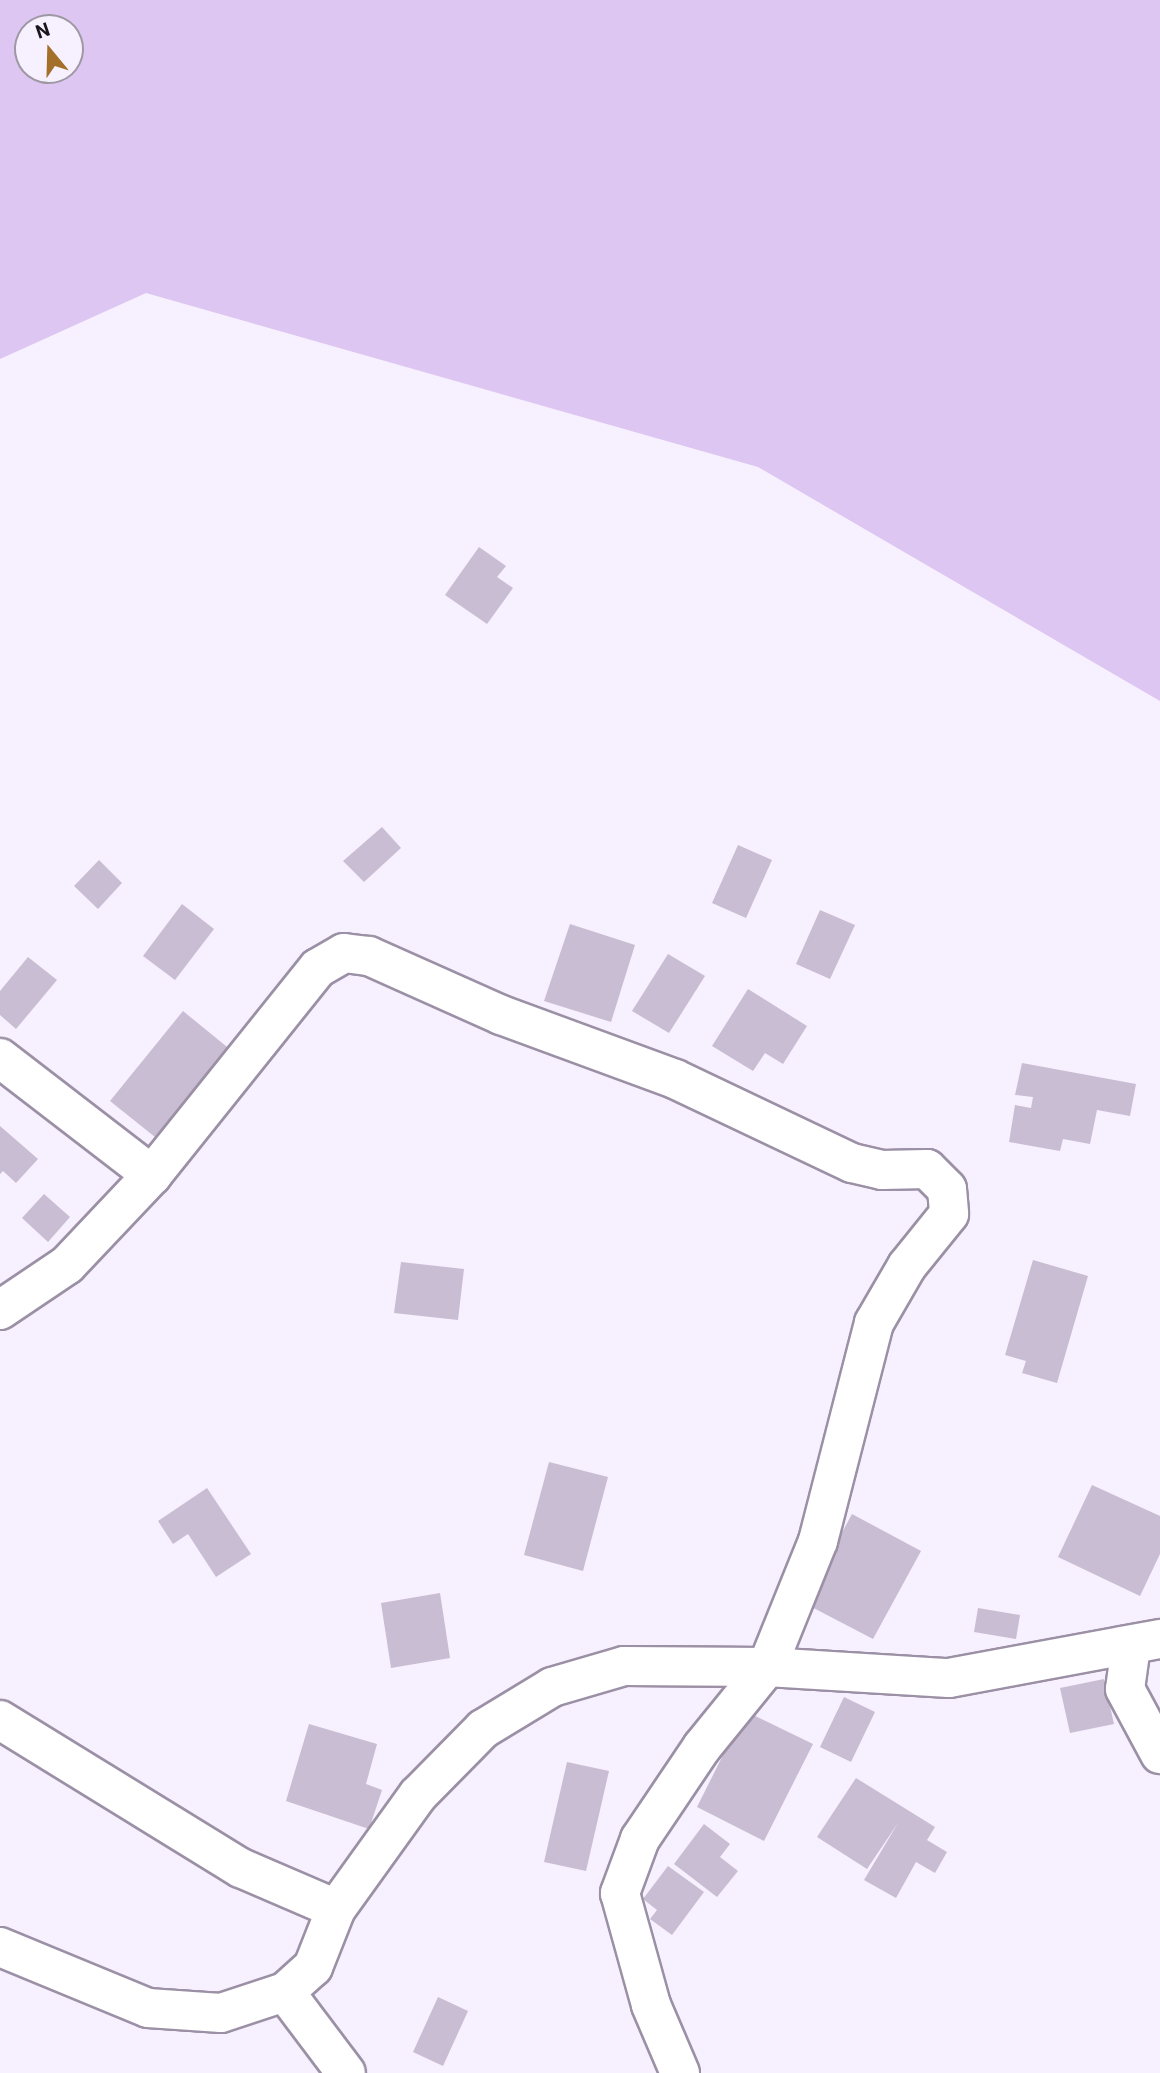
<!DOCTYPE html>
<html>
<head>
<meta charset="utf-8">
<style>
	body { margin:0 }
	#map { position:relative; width:1160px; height:2073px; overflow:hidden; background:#f7f0fe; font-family:Roboto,sans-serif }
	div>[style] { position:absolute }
	.green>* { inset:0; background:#ddc6f1 }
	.building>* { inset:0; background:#c9bdd3 }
	.roads { filter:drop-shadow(2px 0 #9b90a5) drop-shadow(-2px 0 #9b90a5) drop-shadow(0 2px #9b90a5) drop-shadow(0 -2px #9b90a5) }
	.street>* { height:38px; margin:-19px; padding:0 19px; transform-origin:19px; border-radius:19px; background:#fff }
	span { translate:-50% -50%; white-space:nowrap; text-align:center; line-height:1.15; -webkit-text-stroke:5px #f7f0fe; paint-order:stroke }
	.north { position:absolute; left:14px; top:14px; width:70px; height:70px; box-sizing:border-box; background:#f7f0fe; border:2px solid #9e98a4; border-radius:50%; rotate:341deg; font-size:19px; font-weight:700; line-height:28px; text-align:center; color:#19151d }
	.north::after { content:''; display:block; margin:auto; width:24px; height:32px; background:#a46f28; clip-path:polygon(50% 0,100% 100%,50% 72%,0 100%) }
</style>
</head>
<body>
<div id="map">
	<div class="green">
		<div style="clip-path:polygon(evenodd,0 0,1160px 0,1160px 701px,758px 467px,146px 293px,0 359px,0 0,28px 28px,70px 28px,70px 70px,28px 70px,28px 28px)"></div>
	</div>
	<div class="building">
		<div style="clip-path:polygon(479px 547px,506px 566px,497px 577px,513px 588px,487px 624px,445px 595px)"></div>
		<div style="clip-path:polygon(382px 827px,401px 848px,364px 882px,343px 861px)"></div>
		<div style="clip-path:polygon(738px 845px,772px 860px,746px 918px,712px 903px)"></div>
		<div style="clip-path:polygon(99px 860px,122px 883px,98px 909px,74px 886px)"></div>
		<div style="clip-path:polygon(182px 904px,214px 929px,175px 980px,143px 956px)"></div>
		<div style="clip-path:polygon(820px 910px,855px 925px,830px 979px,796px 964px)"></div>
		<div style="clip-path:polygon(570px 924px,635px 945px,611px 1022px,544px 1001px)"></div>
		<div style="clip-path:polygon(668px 954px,705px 976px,669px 1033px,632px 1011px)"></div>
		<div style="clip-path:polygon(28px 957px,57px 980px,16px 1029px,0 1015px,0 991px)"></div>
		<div style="clip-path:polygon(748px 989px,807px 1026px,783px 1064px,765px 1053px,753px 1071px,712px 1046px)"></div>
		<div style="clip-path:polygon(183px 1011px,232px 1051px,160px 1141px,110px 1101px)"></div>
		<div style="clip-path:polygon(1022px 1063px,1136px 1084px,1130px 1116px,1097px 1110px,1090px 1144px,1063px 1139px,1060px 1151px,1009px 1142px,1015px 1105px,1031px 1108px,1033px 1097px,1015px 1095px)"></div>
		<div style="clip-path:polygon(0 1126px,38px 1159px,16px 1183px,3px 1171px,0 1174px)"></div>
		<div style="clip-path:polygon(44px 1194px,70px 1217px,48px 1242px,22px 1218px)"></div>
		<div style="clip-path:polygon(1033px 1260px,1088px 1276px,1057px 1383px,1022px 1373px,1026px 1361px,1005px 1355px)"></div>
		<div style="clip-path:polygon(401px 1262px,464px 1269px,458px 1320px,394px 1313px)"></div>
		<div style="clip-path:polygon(549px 1462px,608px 1477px,583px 1571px,524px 1555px)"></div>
		<div style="clip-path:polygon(1092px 1485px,1160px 1516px,1160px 1554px,1140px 1596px,1058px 1557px)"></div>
		<div style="clip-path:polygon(207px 1488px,251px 1554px,216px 1577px,188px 1534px,173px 1544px,158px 1521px)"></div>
		<div style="clip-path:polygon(852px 1514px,921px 1551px,873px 1639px,804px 1603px)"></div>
		<div style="clip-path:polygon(440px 1593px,450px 1658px,391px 1668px,381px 1603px)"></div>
		<div style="clip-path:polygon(978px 1608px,1020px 1615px,1016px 1639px,974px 1632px)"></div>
		<div style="clip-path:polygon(1104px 1679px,1114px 1724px,1070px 1733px,1060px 1688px)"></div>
		<div style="clip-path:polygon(844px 1697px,875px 1712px,851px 1762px,820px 1747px)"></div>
		<div style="clip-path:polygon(745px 1711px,813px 1744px,764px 1841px,697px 1807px)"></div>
		<div style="clip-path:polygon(309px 1724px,377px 1744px,366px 1784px,382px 1790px,369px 1829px,286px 1801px)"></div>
		<div style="clip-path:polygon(567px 1762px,609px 1771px,586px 1871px,544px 1862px)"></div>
		<div style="clip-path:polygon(856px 1778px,935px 1827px,927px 1840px,947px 1852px,935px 1873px,916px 1862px,896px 1898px,864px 1880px,898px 1823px,867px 1869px,817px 1837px)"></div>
		<div style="clip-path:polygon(704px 1824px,730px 1844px,720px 1857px,738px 1871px,717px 1897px,674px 1864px)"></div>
		<div style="clip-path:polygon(668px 1866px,704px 1892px,672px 1935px,650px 1919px,657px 1910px,643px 1899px)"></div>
		<div style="clip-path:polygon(438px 1997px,468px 2011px,443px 2066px,413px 2052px)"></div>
	</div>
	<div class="roads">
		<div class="street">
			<div style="left:0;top:1058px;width:192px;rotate:37.6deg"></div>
			<div style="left:0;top:1310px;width:81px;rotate:-33.9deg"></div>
			<div style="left:67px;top:1265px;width:124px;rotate:-46.6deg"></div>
			<div style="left:152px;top:1175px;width:265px;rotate:-51.3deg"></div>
			<div style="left:318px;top:968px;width:30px;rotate:-30deg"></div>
			<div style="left:344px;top:953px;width:25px;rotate:7deg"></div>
			<div style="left:369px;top:956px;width:145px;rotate:24.1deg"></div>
			<div style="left:501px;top:1015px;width:185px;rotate:20.2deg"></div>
			<div style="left:675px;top:1079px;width:196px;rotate:25.4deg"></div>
			<div style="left:852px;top:1163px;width:31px;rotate:13deg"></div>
			<div style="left:882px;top:1170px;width:45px;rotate:-1.3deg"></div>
			<div style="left:927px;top:1169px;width:28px;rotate:45deg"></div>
			<div style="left:947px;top:1189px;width:25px;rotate:85deg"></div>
			<div style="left:949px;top:1214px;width:67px;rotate:128.9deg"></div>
			<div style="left:907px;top:1266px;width:66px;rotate:120.1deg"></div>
			<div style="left:874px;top:1323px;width:225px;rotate:104.4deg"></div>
			<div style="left:818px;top:1541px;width:136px;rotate:112deg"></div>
			<div style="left:767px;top:1667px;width:103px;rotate:129.1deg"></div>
			<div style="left:702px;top:1747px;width:111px;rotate:124deg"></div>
			<div style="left:640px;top:1839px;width:58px;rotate:110.3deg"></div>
			<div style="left:620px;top:1893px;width:116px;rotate:74.5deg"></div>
			<div style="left:651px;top:2005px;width:74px;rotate:66.9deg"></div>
			<div style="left:1131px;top:1646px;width:43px;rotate:97.9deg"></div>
			<div style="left:1125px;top:1689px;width:74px;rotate:61.7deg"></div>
			<div style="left:0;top:1720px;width:283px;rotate:31.6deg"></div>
			<div style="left:241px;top:1868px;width:103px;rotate:23.3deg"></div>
			<div style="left:0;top:1947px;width:160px;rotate:22.4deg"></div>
			<div style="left:148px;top:2008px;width:73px;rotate:3.9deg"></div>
			<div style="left:221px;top:2013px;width:67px;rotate:-18.2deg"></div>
			<div style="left:285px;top:1992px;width:38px;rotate:-42deg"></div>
			<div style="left:313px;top:1967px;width:62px;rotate:-68.4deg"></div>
			<div style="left:336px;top:1909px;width:140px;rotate:-54.3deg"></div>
			<div style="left:418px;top:1795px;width:93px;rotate:-45.4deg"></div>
			<div style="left:483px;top:1729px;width:81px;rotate:-31.3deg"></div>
			<div style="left:552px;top:1687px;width:75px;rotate:-16.3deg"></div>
			<div style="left:624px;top:1666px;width:143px;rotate:0.4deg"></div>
			<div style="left:767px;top:1667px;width:182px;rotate:3.5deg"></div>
			<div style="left:949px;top:1678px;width:215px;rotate:-10.5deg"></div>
			<div style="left:285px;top:1992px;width:101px;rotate:53deg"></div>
		</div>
	</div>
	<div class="north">N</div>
</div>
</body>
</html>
